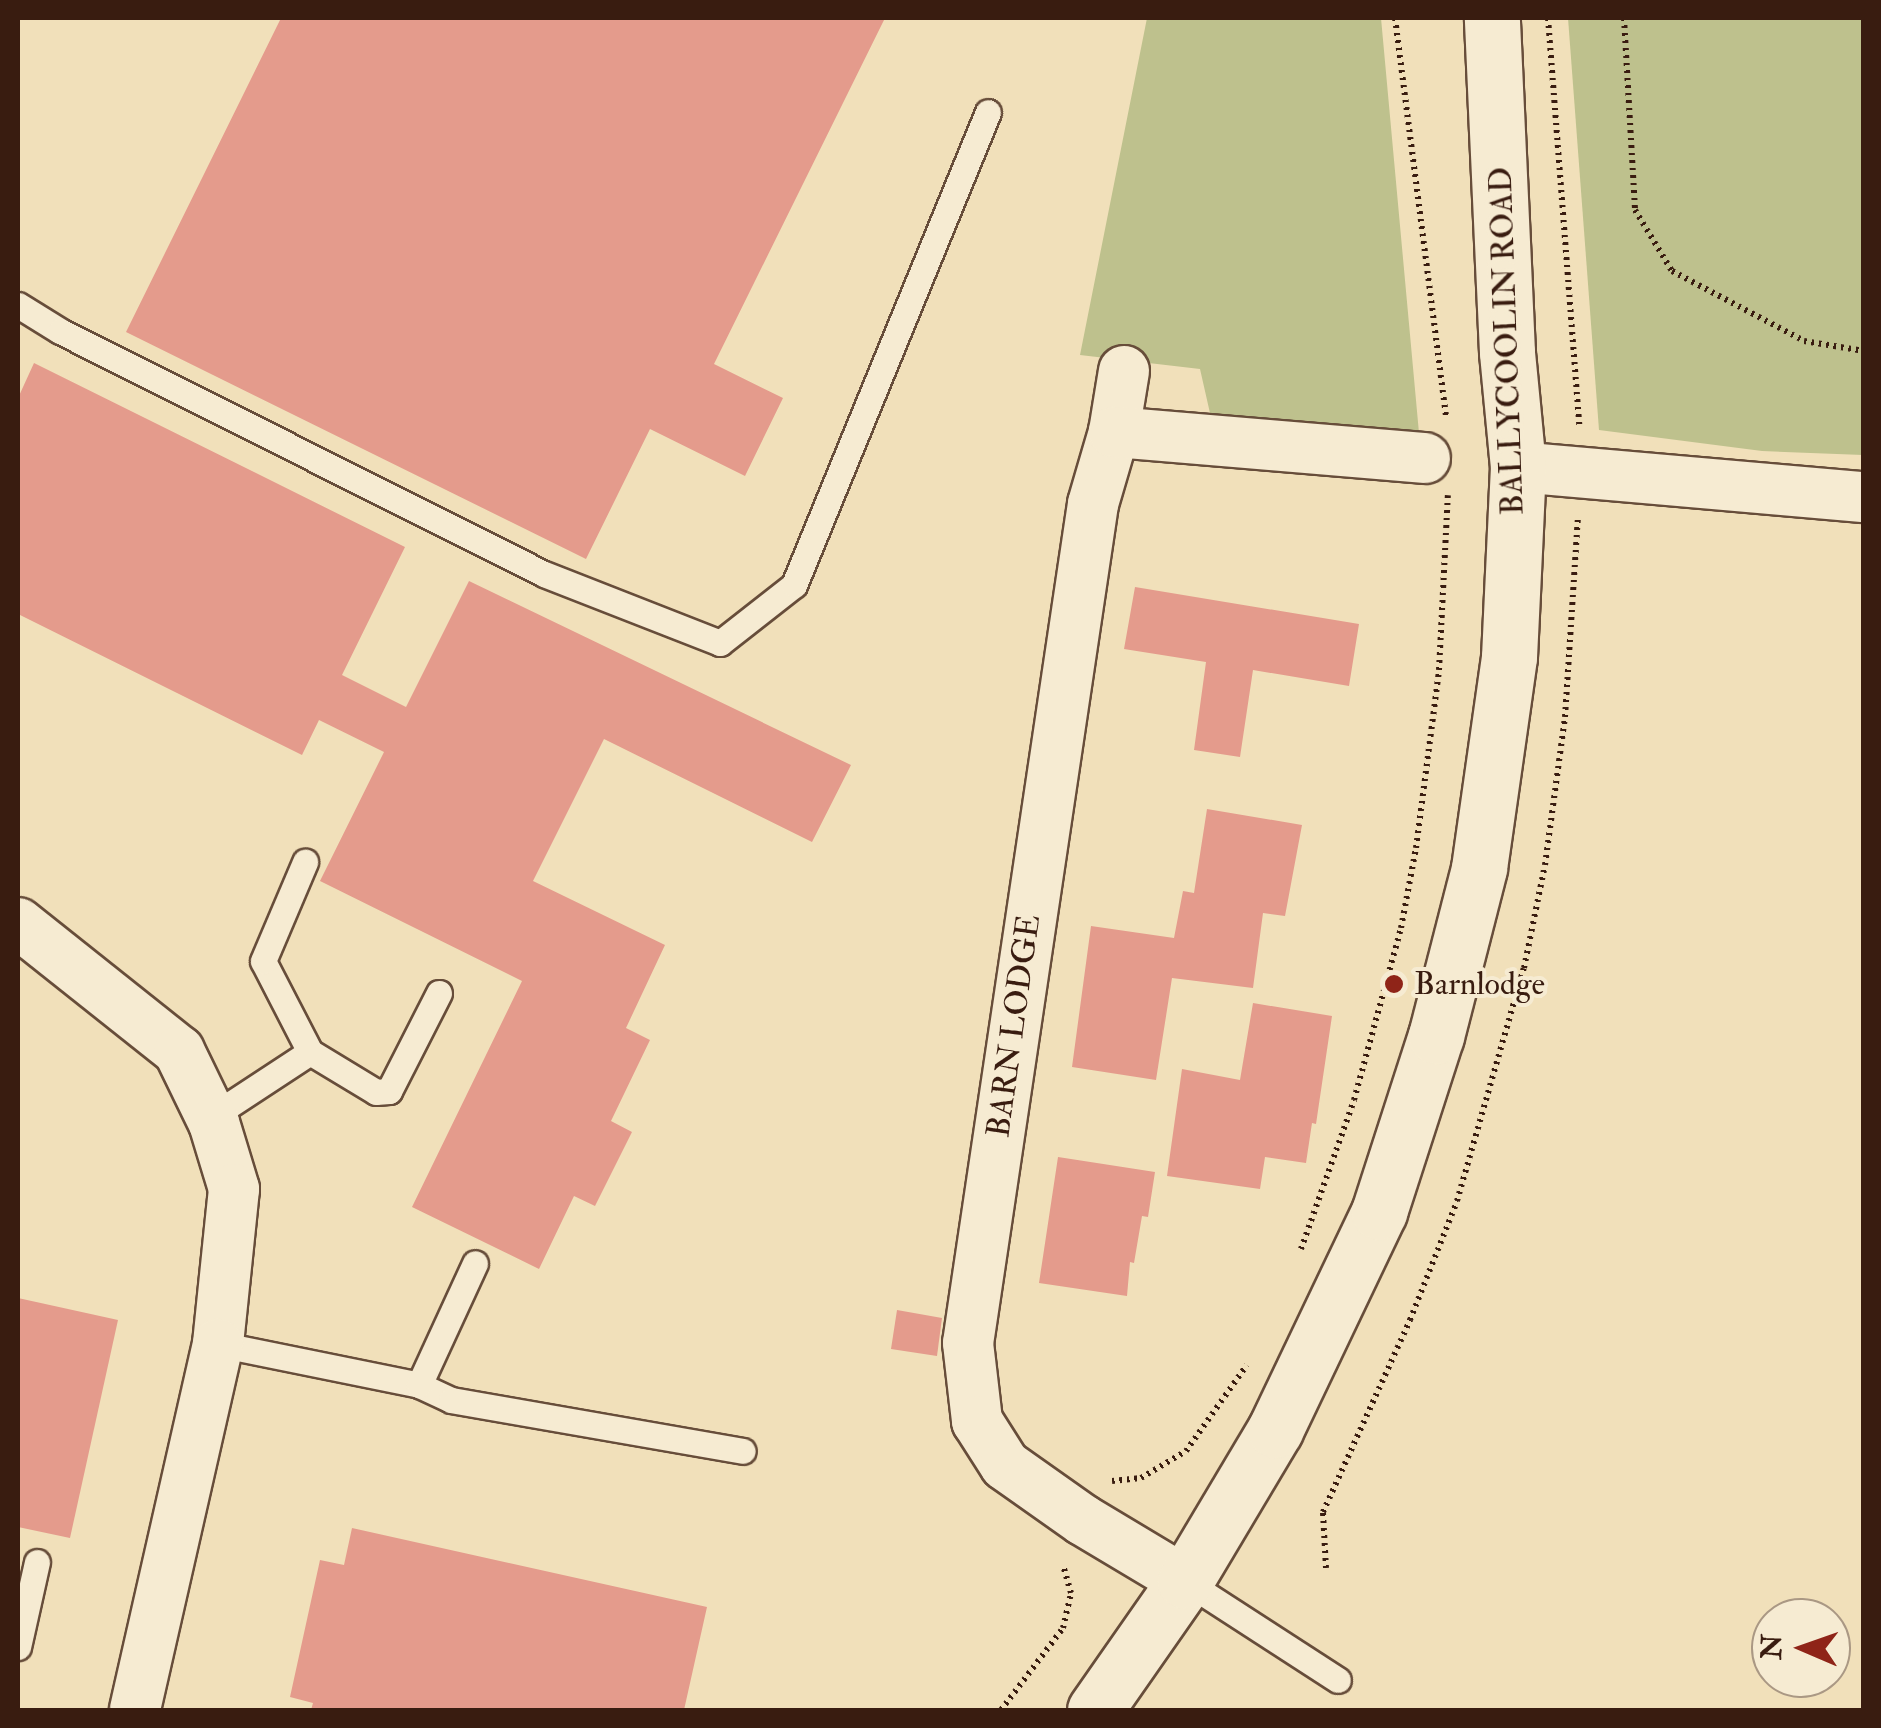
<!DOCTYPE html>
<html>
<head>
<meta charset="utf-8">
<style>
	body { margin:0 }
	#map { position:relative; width:1881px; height:1728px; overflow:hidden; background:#f1e0ba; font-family:"IM FELL Double Pica",serif }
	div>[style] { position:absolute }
	.green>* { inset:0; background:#bec18d }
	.building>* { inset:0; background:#e49b8c }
	.path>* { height:6px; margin-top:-3px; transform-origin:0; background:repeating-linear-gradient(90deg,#391c10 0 2.5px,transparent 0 7.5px) }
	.roads { filter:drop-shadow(2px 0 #674d3a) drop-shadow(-2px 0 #674d3a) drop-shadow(0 2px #674d3a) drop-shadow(0 -2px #674d3a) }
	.lane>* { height:25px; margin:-12.5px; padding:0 12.5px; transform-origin:12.5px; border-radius:12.5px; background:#f6ebd2 }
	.street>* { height:50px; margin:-25px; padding:0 25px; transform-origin:25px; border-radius:25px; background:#f6ebd2 }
	.secondary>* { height:55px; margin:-27.5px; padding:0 27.5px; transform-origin:27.5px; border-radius:27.5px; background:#f6ebd2 }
	.dots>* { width:28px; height:28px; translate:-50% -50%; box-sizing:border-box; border:5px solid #f6ebd2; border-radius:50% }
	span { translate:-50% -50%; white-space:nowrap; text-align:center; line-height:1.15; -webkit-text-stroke:8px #f6ebd2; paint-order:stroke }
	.street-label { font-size:32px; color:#391c10 }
	.poi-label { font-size:32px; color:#391c10 }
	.left { translate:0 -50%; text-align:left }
	.frame { position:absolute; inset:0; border:20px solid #391c10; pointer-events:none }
	.north { position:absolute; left:1751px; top:1598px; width:100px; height:100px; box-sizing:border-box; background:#f6ebd2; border:2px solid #aa9884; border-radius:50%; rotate:272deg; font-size:28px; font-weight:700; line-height:40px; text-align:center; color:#391c10 }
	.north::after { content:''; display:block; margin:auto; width:35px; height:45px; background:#8f2418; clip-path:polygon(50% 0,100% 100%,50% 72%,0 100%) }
</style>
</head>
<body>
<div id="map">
	<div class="green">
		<div style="clip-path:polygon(1147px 18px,1381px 18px,1419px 433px,1212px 422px,1200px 369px,1080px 355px)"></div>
		<div style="clip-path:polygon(1568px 18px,1863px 18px,1863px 455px,1762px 451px,1599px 430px)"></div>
	</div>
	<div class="building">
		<div style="clip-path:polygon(281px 18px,885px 18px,714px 364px,783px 398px,745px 476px,650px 429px,586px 559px,126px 332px)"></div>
		<div style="clip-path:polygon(34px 363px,405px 547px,342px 675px,406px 707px,469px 581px,851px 765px,812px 842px,604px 739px,533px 881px,665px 945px,626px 1028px,650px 1040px,611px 1121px,632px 1132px,595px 1206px,574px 1196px,539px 1269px,412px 1207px,522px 981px,320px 881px,384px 752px,319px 720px,302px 755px,18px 614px,18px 398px)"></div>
		<div style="clip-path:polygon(1135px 587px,1359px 624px,1349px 686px,1253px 670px,1240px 757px,1194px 750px,1206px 662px,1124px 649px)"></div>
		<div style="clip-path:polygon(1207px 809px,1302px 825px,1285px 916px,1263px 913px,1253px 988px,1172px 978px,1156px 1080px,1072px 1067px,1091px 926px,1174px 938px,1183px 891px,1194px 893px)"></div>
		<div style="clip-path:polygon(1253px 1003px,1332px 1016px,1316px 1124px,1312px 1123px,1306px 1163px,1265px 1157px,1260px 1189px,1167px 1176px,1182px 1069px,1240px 1080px)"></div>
		<div style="clip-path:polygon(1058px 1157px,1155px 1172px,1148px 1217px,1142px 1216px,1134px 1263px,1130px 1262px,1127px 1296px,1039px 1283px)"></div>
		<div style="clip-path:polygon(18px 1298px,118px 1320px,70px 1538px,18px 1527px)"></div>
		<div style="clip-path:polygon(897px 1310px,942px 1318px,937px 1356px,891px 1349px)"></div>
		<div style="clip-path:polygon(352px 1528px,707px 1607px,684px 1710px,311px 1710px,313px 1703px,290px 1697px,320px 1560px,344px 1565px)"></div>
	</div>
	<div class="path">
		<div style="left:1395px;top:18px;width:403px;rotate:82.7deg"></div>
		<div style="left:1548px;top:18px;width:408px;rotate:85.6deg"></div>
		<div style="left:1624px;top:18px;width:192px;rotate:86.7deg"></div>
		<div style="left:1635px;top:210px;width:71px;rotate:58.8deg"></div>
		<div style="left:1672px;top:271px;width:149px;rotate:27.9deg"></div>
		<div style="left:1804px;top:341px;width:61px;rotate:9.5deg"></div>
		<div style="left:1301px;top:1249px;width:158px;rotate:-70.4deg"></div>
		<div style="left:1354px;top:1100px;width:178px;rotate:-74.7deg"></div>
		<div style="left:1401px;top:928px;width:81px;rotate:-79.4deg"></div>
		<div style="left:1416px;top:848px;width:179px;rotate:-82.6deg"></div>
		<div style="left:1439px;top:670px;width:175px;rotate:-87.1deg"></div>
		<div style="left:1112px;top:1481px;width:29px;rotate:-6deg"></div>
		<div style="left:1141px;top:1478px;width:52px;rotate:-31deg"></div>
		<div style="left:1186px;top:1451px;width:105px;rotate:-54.7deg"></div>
		<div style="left:1326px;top:1568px;width:56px;rotate:-93.1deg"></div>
		<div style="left:1323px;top:1512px;width:211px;rotate:-65.6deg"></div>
		<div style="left:1410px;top:1320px;width:128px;rotate:-68.4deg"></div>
		<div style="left:1457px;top:1201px;width:242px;rotate:-74deg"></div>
		<div style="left:1524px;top:968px;width:105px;rotate:-78.5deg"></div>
		<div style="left:1545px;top:865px;width:149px;rotate:-82.3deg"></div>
		<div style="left:1565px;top:717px;width:200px;rotate:-86.3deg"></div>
		<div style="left:1001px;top:1710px;width:103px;rotate:-52.9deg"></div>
		<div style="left:1063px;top:1628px;width:36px;rotate:-77deg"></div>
		<div style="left:1071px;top:1593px;width:29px;rotate:-106deg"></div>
	</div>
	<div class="roads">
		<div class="lane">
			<div style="left:18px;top:305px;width:49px;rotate:31.8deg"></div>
			<div style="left:60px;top:331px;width:542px;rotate:26.66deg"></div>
			<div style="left:544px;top:574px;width:189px;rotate:21.4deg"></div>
			<div style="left:720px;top:643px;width:94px;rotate:-38.1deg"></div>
			<div style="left:794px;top:585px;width:511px;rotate:-67.7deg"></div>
			<div style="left:310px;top:1052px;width:77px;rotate:31.2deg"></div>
			<div style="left:376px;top:1092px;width:13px;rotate:-4deg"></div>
			<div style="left:389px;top:1091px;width:110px;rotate:-63deg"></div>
			<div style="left:211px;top:1117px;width:118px;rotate:-33.3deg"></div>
			<div style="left:310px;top:1052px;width:102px;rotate:-117.3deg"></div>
			<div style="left:263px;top:961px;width:108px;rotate:-67deg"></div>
			<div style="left:218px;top:1344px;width:205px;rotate:11.5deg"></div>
			<div style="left:419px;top:1385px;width:35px;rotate:25deg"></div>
			<div style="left:451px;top:1400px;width:296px;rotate:9.9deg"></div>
			<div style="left:419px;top:1385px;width:134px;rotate:-65.3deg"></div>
			<div style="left:1185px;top:1581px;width:182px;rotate:32.9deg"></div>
			<div style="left:18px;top:1647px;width:87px;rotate:-77.4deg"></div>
		</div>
		<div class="street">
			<div style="left:1124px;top:371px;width:62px;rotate:99.3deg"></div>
			<div style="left:1114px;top:432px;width:75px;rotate:106.3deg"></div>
			<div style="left:1093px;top:504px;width:848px;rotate:98.47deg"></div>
			<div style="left:968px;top:1343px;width:79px;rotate:83.4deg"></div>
			<div style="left:977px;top:1421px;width:52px;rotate:57.5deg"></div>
			<div style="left:1005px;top:1465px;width:95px;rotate:35.2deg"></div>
			<div style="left:1083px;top:1520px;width:119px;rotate:30.9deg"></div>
			<div style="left:1114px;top:432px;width:312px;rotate:4.8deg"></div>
			<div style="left:1518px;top:467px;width:347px;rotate:5deg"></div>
			<div style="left:18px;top:923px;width:206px;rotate:38.5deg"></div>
			<div style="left:179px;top:1051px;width:80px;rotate:64.1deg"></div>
			<div style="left:214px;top:1123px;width:69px;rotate:73.1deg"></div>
			<div style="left:234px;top:1189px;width:156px;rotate:95.9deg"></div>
			<div style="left:218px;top:1344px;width:375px;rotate:102.8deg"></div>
		</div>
		<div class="secondary">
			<div style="left:1095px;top:1710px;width:157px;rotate:-55.1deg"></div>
			<div style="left:1185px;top:1581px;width:176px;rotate:-59.2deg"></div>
			<div style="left:1275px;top:1430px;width:242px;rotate:-64.5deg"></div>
			<div style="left:1379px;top:1212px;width:185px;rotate:-72.1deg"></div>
			<div style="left:1436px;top:1036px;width:173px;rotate:-75.6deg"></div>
			<div style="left:1479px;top:868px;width:213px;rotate:-81.9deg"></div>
			<div style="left:1509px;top:657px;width:190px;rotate:-87.3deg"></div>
			<div style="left:1518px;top:467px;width:116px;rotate:-95.5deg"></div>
			<div style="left:1507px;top:352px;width:334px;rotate:-92.6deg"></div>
		</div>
	</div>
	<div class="dots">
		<div style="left:1394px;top:984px;background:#8f2418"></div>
	</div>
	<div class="street-label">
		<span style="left:1507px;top:341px;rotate:-92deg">BALLYCOOLIN ROAD</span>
		<span style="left:1014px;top:1026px;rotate:-82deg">BARN LODGE</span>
	</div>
	<div class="poi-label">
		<span class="left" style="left:1414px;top:984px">Barnlodge</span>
	</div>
	<div class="frame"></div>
	<div class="north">N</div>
</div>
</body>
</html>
